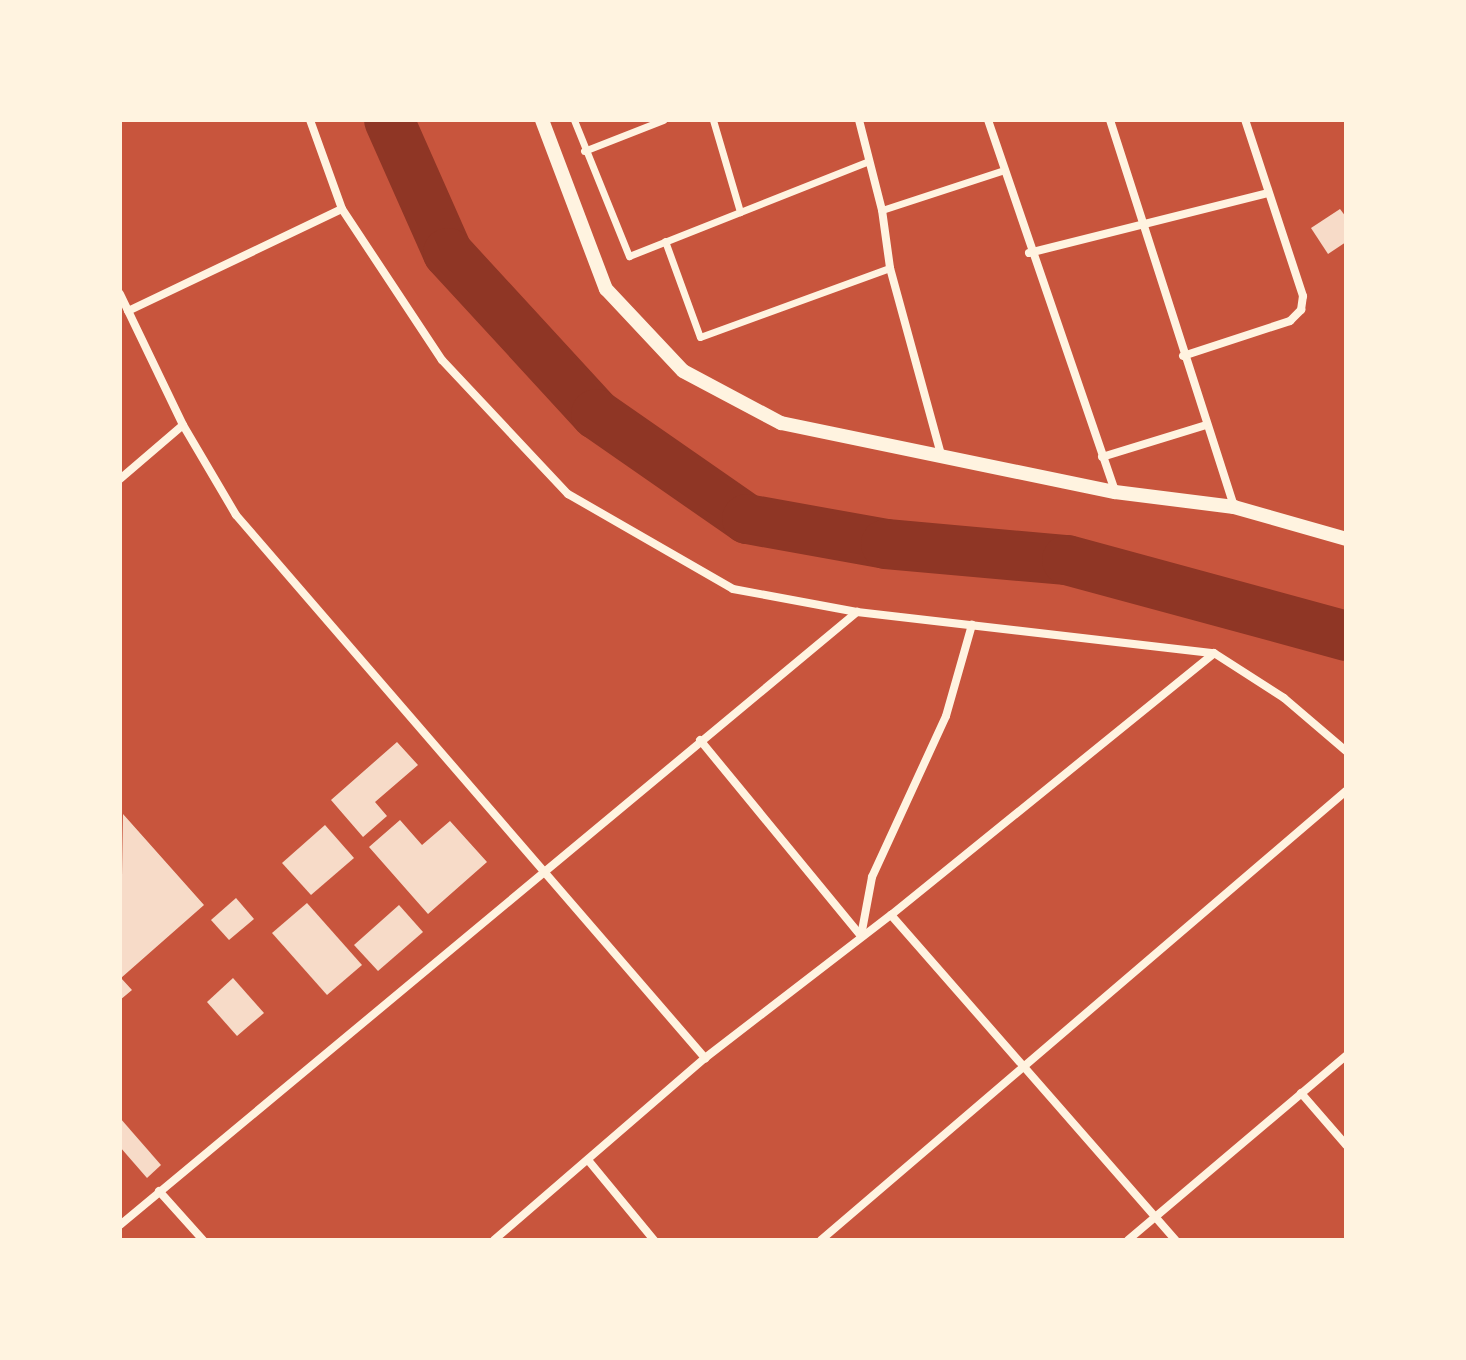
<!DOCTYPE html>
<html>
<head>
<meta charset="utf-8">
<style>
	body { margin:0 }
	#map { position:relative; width:1466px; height:1360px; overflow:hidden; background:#c8553d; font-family:Jost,sans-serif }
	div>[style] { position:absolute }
	.river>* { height:50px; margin:-25px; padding:0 25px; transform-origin:25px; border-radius:25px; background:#8f3625 }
	.building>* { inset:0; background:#f7dbc8 }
	.pedestrian>* { height:7px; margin:-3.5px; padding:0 3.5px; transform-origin:3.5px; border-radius:3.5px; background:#fff3e0 }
	.minor>* { height:8px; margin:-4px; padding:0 4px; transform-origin:4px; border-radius:4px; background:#fff3e0 }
	.tertiary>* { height:14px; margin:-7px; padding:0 7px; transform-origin:7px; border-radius:7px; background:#fff3e0 }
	span { translate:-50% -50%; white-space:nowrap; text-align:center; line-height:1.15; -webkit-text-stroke:6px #fff3e0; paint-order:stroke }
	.frame { position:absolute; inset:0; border:122px solid #fff3e0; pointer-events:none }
</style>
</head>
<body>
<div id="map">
	<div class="river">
		<div style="left:389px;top:120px;width:145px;rotate:66.1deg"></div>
		<div style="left:448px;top:253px;width:219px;rotate:47.4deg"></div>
		<div style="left:596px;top:414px;width:184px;rotate:34.8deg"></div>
		<div style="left:747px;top:519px;width:141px;rotate:10.2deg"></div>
		<div style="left:886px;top:544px;width:182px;rotate:5.1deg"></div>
		<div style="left:1067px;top:560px;width:289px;rotate:15.2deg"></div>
	</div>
	<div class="building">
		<div style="clip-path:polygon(1340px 209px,1346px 217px,1346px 242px,1328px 254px,1311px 228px)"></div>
		<div style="clip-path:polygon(397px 742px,418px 765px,375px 802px,387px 816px,363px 837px,331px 800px)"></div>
		<div style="clip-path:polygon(123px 814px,204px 905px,121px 978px,132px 990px,120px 1000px)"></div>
		<div style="clip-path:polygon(400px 820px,422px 845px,450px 821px,487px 862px,428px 914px,369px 847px)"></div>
		<div style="clip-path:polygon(325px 825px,354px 858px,311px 895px,282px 863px)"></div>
		<div style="clip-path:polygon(236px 898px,254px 919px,229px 940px,211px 920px)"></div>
		<div style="clip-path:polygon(307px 903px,362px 965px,327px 995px,272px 933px)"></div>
		<div style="clip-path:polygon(399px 905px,423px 932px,378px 971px,354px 945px)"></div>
		<div style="clip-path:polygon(233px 978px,264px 1013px,237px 1036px,207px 1002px)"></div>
		<div style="clip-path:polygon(120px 1118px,161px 1165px,147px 1178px,120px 1147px)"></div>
	</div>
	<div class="pedestrian">
		<div style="left:574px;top:120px;width:147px;rotate:68deg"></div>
		<div style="left:629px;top:256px;width:256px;rotate:-21.6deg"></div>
		<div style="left:713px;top:120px;width:96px;rotate:73.6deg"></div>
		<div style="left:584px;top:151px;width:85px;rotate:-21.4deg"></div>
		<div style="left:882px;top:210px;width:125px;rotate:-18.1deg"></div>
		<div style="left:665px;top:241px;width:102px;rotate:70deg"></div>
		<div style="left:700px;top:337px;width:202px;rotate:-20deg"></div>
	</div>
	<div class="minor">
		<div style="left:310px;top:120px;width:95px;rotate:70.2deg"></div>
		<div style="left:342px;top:209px;width:181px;rotate:56.5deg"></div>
		<div style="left:442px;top:360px;width:184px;rotate:46.8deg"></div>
		<div style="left:568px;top:494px;width:190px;rotate:29.9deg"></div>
		<div style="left:733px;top:589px;width:126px;rotate:10.5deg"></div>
		<div style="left:857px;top:612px;width:359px;rotate:6.6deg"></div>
		<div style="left:1214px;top:653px;width:83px;rotate:32.7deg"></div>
		<div style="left:1284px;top:698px;width:82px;rotate:40.5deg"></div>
		<div style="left:859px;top:120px;width:93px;rotate:75.7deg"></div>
		<div style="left:882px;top:210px;width:59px;rotate:82.1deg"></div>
		<div style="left:890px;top:268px;width:197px;rotate:74.7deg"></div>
		<div style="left:988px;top:120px;width:392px;rotate:71.1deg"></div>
		<div style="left:1110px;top:120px;width:406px;rotate:72.2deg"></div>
		<div style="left:1029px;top:253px;width:246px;rotate:-14.1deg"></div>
		<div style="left:120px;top:294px;width:145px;rotate:64.3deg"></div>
		<div style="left:183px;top:425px;width:104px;rotate:59.5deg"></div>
		<div style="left:236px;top:515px;width:718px;rotate:49.18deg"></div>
		<div style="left:128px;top:311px;width:237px;rotate:-25.5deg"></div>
		<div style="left:1183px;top:356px;width:113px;rotate:-18.1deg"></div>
		<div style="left:1290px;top:321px;width:16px;rotate:-45deg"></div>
		<div style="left:1301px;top:310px;width:14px;rotate:-82deg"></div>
		<div style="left:1303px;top:296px;width:185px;rotate:-108.2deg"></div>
		<div style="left:1102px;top:457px;width:109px;rotate:-17.1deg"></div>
		<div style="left:120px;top:479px;width:83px;rotate:-40.6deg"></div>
		<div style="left:700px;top:740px;width:254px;rotate:50.6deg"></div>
		<div style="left:891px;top:915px;width:432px;rotate:48.8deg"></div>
		<div style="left:861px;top:936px;width:60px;rotate:-79.4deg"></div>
		<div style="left:872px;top:877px;width:177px;rotate:-65.3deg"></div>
		<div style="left:946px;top:716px;width:95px;rotate:-74.1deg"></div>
		<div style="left:1301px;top:1093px;width:69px;rotate:49.1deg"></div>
		<div style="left:588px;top:1160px;width:104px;rotate:50.5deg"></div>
		<div style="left:159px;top:1191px;width:66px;rotate:48.1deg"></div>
		<div style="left:120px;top:1225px;width:959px;rotate:-39.75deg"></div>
		<div style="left:494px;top:1240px;width:279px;rotate:-40.8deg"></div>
		<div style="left:705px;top:1058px;width:235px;rotate:-37.6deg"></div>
		<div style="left:891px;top:915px;width:416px;rotate:-39deg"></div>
		<div style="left:821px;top:1240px;width:691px;rotate:-40.54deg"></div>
		<div style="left:1128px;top:1240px;width:285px;rotate:-40.2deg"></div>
	</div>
	<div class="tertiary">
		<div style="left:542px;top:120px;width:181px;rotate:69.3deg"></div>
		<div style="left:606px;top:289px;width:112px;rotate:46.8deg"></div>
		<div style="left:683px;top:371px;width:111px;rotate:28deg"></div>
		<div style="left:781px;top:423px;width:341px;rotate:11.7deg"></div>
		<div style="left:1115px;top:492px;width:120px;rotate:7.2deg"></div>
		<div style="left:1234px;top:507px;width:116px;rotate:15.9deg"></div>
	</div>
	<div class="frame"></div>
</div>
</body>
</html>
